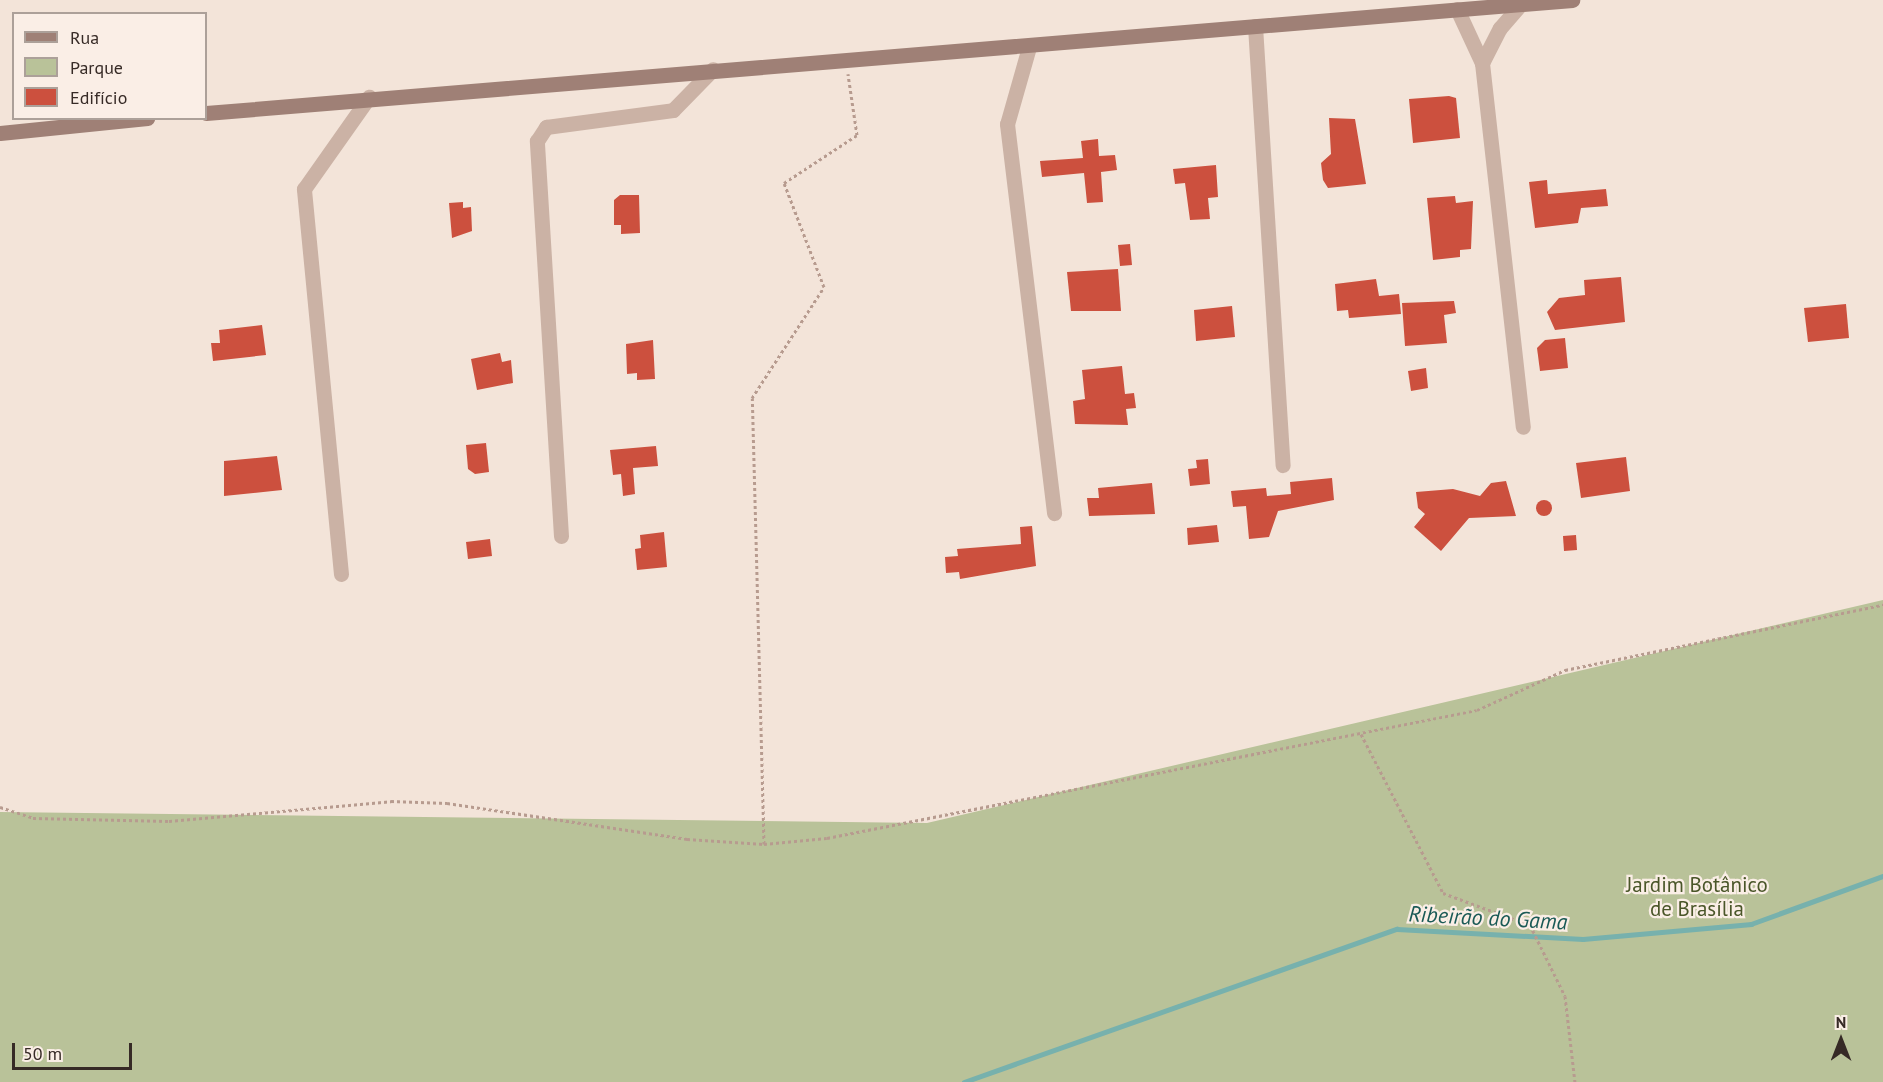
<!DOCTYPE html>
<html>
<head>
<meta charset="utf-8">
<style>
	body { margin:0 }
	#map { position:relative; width:1883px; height:1082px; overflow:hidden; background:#f3e4d9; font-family:"PT Sans",sans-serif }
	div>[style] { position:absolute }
	.green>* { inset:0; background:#b9c299 }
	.stream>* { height:4.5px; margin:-2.25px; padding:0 2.25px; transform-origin:2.25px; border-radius:2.25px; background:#77b1ad }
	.building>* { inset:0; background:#cc503e }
	.round { border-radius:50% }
	.path>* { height:3px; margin-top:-1.5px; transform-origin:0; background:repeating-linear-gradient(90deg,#b79b8f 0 3px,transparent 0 6px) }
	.street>* { height:15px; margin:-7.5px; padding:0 7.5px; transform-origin:7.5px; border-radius:7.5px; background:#cbb2a5 }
	.secondary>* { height:15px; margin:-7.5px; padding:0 7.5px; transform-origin:7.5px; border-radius:7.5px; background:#9f8076 }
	span { translate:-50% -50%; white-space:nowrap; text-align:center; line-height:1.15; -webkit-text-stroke:4.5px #faeee6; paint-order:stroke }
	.park-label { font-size:21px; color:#4a5629 }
	.water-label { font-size:22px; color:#1a5a56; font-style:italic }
	.legend { position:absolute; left:12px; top:12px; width:195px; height:108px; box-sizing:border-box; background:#faeee6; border:2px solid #aca099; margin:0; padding:8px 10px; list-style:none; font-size:18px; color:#362a26 }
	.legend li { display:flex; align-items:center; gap:12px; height:30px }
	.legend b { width:30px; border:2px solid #aca099 }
	.north { position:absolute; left:1811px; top:1010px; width:60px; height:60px; -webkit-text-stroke:4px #faeee6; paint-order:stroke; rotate:0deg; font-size:16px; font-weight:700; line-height:24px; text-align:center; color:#362a26 }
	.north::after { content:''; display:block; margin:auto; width:21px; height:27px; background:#362a26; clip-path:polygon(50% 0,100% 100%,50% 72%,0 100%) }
	.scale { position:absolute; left:12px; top:1043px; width:120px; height:27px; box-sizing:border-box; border:3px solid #362a26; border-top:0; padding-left:8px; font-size:18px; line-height:21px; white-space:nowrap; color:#362a26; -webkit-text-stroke:4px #faeee6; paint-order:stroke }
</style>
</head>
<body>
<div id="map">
	<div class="green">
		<div style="clip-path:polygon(1883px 600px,1883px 1082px,0 1082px,0 812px,927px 823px)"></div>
	</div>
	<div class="stream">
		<div style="left:964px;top:1082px;width:459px;rotate:-19.5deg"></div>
		<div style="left:1397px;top:929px;width:186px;rotate:3.1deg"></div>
		<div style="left:1583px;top:939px;width:169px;rotate:-5.1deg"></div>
		<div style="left:1751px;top:924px;width:140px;rotate:-20deg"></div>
	</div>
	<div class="building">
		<div style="clip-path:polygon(1449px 96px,1456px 98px,1460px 138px,1413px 143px,1409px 99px)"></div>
		<div style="clip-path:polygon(1329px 118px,1355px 119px,1366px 184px,1328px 188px,1323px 180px,1321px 163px,1331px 154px)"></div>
		<div style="clip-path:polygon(1098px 139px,1099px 156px,1115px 155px,1117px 170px,1101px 172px,1103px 202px,1087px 203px,1084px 173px,1042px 177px,1040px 161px,1083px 158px,1081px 141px)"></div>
		<div style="clip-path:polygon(1216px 165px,1218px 197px,1208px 198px,1210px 219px,1190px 220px,1185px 183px,1175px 184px,1173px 169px)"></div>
		<div style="clip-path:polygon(1547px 180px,1548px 194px,1606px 189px,1608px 206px,1581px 208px,1578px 223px,1535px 228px,1529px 182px)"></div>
		<div style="clip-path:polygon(620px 195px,639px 195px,640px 233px,621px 234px,621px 225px,614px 225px,614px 200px)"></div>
		<div style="clip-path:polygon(1455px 196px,1456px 203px,1473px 201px,1471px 249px,1460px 250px,1460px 257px,1433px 260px,1427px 198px)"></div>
		<div style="clip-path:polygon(463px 202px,463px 208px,471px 207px,472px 231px,452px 238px,449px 203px)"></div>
		<div style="clip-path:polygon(1130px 244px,1132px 265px,1120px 266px,1118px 245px)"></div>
		<div style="clip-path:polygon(1118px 269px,1121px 311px,1071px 311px,1067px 272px)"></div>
		<div style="clip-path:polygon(1621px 277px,1625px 322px,1555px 330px,1547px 312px,1559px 298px,1585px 295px,1584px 280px)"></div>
		<div style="clip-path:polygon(1376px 279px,1379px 296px,1399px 294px,1401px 314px,1349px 318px,1348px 310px,1337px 311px,1335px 284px)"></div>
		<div style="clip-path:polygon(1454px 301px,1456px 313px,1444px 315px,1447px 343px,1405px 346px,1402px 303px)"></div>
		<div style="clip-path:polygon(1846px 304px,1849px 338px,1808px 342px,1804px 308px)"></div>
		<div style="clip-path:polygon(1232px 306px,1235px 337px,1196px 341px,1194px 310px)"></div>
		<div style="clip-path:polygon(262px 325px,266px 355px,213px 361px,211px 343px,220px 343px,219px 330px)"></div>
		<div style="clip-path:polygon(1565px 338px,1568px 368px,1540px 371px,1537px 348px,1545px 340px)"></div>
		<div style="clip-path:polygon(653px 340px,655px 379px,637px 380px,637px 373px,627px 374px,626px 344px)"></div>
		<div style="clip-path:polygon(500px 353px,502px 362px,511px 360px,513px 383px,477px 390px,471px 359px)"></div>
		<div style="clip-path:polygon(1122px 366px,1125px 394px,1134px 393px,1136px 408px,1126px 409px,1128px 425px,1075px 424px,1073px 401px,1085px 399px,1082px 370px)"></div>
		<div style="clip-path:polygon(1426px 368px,1428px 388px,1411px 391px,1408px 371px)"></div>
		<div style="clip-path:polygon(486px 443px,489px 472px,475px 474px,468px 469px,466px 445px)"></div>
		<div style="clip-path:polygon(656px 446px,658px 466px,633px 468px,635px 494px,623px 496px,621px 474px,613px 475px,610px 450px)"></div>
		<div style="clip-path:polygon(277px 456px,282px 490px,224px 496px,224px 461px)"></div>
		<div style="clip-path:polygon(1626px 457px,1630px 491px,1581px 498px,1576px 463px)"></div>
		<div style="clip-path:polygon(1208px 459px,1210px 484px,1190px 486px,1188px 469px,1197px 468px,1196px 460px)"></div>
		<div style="clip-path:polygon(1332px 478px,1334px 500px,1278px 511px,1269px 537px,1249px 539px,1246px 506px,1233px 507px,1231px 491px,1266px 488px,1267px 496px,1291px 494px,1290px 482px)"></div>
		<div style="clip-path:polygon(1506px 481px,1516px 516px,1469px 518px,1441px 551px,1414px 527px,1425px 514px,1418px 508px,1416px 492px,1453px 489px,1480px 496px,1491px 483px)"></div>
		<div style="clip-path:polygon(1152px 483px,1155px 514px,1089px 516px,1087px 498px,1099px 498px,1098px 488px)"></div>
		<div class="round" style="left:1536px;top:500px;width:16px;height:16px"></div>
		<div style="clip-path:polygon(1217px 525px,1219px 542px,1188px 545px,1187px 528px)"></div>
		<div style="clip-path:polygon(1032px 526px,1036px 566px,960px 579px,959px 572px,946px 573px,945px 557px,958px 556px,957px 549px,1021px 544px,1020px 527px)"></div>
		<div style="clip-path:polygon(664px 532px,667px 567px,637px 570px,635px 549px,641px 548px,640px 535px)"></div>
		<div style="clip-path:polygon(1576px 535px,1577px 550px,1564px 551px,1563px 536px)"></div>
		<div style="clip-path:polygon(490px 539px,492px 556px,468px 559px,466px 542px)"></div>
	</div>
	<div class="path">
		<div style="left:1361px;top:734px;width:179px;rotate:62.7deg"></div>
		<div style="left:1443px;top:893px;width:93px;rotate:20.2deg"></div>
		<div style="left:1530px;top:925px;width:79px;rotate:63.8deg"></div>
		<div style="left:1565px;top:996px;width:87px;rotate:83.4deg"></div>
		<div style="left:0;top:807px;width:35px;rotate:18deg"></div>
		<div style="left:33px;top:818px;width:136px;rotate:1.3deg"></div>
		<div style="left:169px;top:821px;width:223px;rotate:-5.1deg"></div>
		<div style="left:391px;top:801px;width:56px;rotate:2deg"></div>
		<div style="left:447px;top:803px;width:243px;rotate:8.5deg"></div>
		<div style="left:687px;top:839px;width:77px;rotate:3.7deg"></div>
		<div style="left:764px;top:844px;width:63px;rotate:-5.4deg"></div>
		<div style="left:827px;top:838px;width:662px;rotate:-11.14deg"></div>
		<div style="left:1477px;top:710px;width:97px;rotate:-24.4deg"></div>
		<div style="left:1565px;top:670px;width:325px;rotate:-11.6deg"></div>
		<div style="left:764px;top:844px;width:446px;rotate:-91.5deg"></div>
		<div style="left:752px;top:398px;width:132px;rotate:-57deg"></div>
		<div style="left:824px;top:287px;width:111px;rotate:-111deg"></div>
		<div style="left:784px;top:183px;width:87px;rotate:-33.3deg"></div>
		<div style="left:857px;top:135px;width:62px;rotate:-98.4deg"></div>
	</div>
	<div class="street">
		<div style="left:1457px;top:9px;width:60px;rotate:65.2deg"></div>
		<div style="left:1482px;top:63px;width:366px;rotate:83.6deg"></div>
		<div style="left:1255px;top:26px;width:440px;rotate:86.4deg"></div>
		<div style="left:1029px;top:47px;width:80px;rotate:105.9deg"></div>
		<div style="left:1007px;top:124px;width:392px;rotate:83.1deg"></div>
		<div style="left:1482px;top:63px;width:39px;rotate:-63deg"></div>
		<div style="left:1500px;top:28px;width:30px;rotate:-49deg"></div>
		<div style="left:561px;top:536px;width:396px;rotate:-93.5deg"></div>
		<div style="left:537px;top:141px;width:17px;rotate:-57deg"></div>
		<div style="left:546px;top:127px;width:128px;rotate:-7.6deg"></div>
		<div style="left:673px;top:110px;width:57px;rotate:-45.7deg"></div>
		<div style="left:341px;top:574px;width:387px;rotate:-95.5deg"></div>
		<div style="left:304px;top:189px;width:113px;rotate:-54.8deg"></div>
	</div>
	<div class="secondary">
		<div style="left:206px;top:113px;width:1371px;rotate:-4.73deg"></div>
		<div style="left:0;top:133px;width:148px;rotate:-5.8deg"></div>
	</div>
	<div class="park-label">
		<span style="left:1697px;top:897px">Jardim Botânico<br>de Brasília</span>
	</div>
	<div class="water-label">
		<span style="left:1488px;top:918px;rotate:3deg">Ribeirão do Gama</span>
	</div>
	<ul class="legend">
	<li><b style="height:8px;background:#9f8076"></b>Rua</li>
	<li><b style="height:16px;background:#b9c299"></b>Parque</li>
	<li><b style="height:16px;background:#cc503e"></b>Edifício</li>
	</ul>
	<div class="north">N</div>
	<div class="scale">50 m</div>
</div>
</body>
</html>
